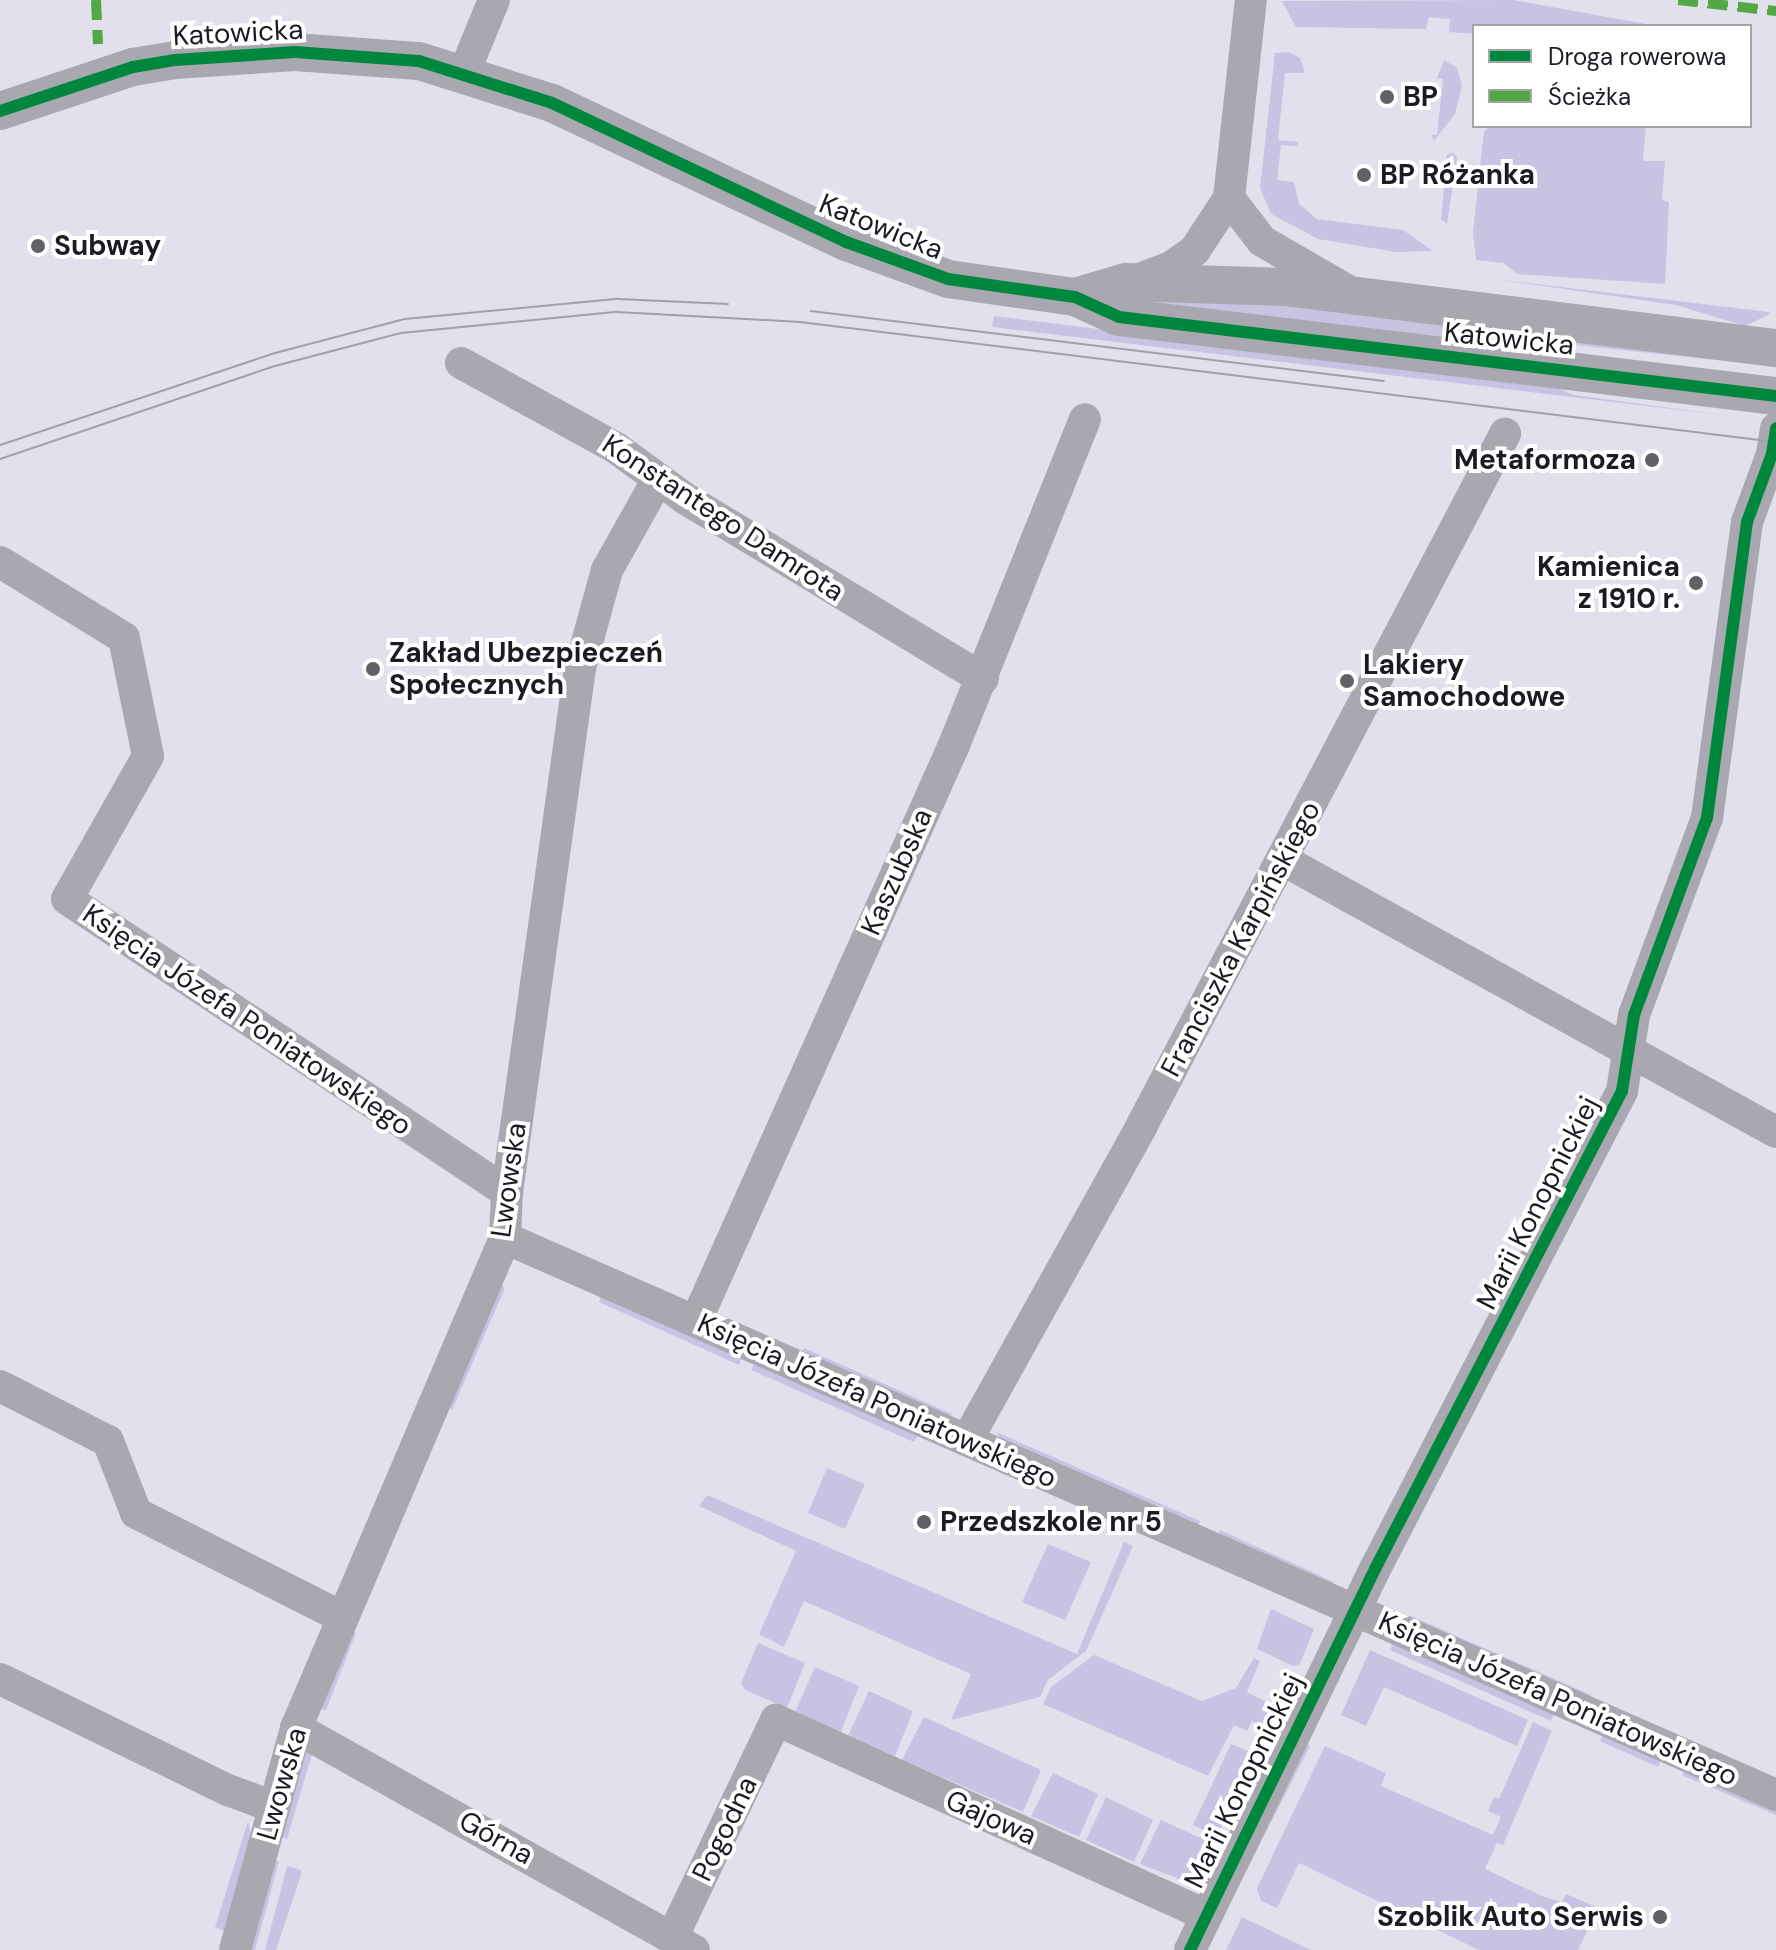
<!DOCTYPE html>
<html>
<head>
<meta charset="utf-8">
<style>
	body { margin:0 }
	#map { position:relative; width:1776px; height:1950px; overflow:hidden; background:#e2e0ec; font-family:"DM Sans",sans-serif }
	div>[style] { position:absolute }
	.green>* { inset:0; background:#c8c3e3 }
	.minor>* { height:32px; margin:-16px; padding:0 16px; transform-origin:16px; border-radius:16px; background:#a9a8b1 }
	.tertiary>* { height:38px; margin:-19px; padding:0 19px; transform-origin:19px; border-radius:19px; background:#a9a8b1 }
	.tram>* { height:2px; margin:-1px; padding:0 1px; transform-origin:1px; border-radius:1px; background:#a1a0a9 }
	.quiet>* { height:10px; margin-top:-5px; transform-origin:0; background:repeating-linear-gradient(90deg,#52a943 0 20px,transparent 0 30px) }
	.cycleway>* { height:12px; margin:-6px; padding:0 6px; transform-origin:6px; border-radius:6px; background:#00873e }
	.dots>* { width:22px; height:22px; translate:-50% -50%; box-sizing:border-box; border:4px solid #fff; border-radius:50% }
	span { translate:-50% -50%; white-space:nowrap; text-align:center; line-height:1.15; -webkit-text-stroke:8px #fff; paint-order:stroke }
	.street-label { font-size:28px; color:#1c1b23 }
	.poi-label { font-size:28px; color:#1c1b23; font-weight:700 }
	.left { translate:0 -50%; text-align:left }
	.right { translate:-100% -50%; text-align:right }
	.legend { position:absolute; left:1472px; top:24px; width:280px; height:104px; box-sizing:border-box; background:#fff; border:2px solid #a4a4a7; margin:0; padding:10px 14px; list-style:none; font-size:24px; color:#1c1b23 }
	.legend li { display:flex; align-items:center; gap:16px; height:40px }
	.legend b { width:40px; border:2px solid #a4a4a7 }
</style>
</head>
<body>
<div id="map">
	<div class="green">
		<div style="clip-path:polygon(1513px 0,1657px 26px,1474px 26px,1474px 34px,1449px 32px,1450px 19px,1429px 17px,1426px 29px,1296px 27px,1282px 1px)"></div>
		<div style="clip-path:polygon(1289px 52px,1300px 58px,1305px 73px,1285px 73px,1278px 140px,1298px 142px,1297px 146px,1281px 145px,1277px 180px,1294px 182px,1299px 204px,1317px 219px,1403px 230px,1433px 251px,1396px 252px,1318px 239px,1271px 214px,1260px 188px,1275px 53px)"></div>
		<div style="clip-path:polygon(1444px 60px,1457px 68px,1462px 85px,1455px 114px,1434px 141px,1431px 135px,1437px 135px,1443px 79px,1437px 78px)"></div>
		<div style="clip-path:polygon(1490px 126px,1646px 126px,1643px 161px,1665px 161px,1662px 200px,1669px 202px,1665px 284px,1517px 274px,1504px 263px,1476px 260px,1473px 232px,1484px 131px)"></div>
		<div style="clip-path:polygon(1454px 153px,1457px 158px,1447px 224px,1441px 219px,1447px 155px)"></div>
		<div style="clip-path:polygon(1495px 279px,1769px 312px,1770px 314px,1745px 326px,1676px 305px)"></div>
		<div style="clip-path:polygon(1119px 298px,1262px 301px,1736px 362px,1536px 341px,1377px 333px)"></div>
		<div style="clip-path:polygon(994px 316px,1552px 386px,1574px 395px,1729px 416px,992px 327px)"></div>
		<div style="clip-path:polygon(501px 1285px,505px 1288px,452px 1410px,448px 1408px)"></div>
		<div style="clip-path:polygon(602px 1293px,742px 1356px,739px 1365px,599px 1302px)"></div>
		<div style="clip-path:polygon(804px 1348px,954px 1415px,941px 1415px,802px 1352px)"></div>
		<div style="clip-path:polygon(756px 1361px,919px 1433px,914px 1442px,751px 1370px)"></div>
		<div style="clip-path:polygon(996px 1432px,1200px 1521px,1198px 1527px,1003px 1441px)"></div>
		<div style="clip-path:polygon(827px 1468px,865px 1484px,845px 1529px,808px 1513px)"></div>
		<div style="clip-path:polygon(707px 1495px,1077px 1654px,1124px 1542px,1133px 1546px,1086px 1651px,1048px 1680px,1040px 1697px,951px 1720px,971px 1674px,804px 1601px,784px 1647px,759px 1634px,796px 1551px,699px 1506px)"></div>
		<div style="clip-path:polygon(1220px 1530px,1334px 1582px,1331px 1586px,1218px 1535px)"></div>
		<div style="clip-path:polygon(1048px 1544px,1091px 1562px,1065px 1620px,1022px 1602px)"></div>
		<div style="clip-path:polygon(1271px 1609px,1314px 1629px,1300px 1664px,1293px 1666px,1257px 1649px)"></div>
		<div style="clip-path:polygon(1409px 1615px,1591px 1695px,1589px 1698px,1408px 1618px)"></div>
		<div style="clip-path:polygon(352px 1630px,356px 1633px,326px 1710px,321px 1709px)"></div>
		<div style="clip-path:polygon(758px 1643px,805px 1663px,787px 1708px,745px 1690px,741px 1683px)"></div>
		<div style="clip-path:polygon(1393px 1643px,1555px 1713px,1551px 1721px,1390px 1650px)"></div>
		<div style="clip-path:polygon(1370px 1650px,1528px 1720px,1517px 1746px,1384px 1687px,1366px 1726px,1341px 1715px)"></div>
		<div style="clip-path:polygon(1094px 1655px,1202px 1701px,1236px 1688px,1254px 1658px,1260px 1661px,1247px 1692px,1279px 1708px,1269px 1729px,1252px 1721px,1247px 1731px,1234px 1725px,1208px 1776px,1043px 1704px,1051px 1687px)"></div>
		<div style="clip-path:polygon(815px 1667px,859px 1686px,841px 1732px,795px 1712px)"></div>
		<div style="clip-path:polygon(869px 1691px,913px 1711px,895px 1756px,848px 1736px)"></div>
		<div style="clip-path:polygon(924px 1717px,1041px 1770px,1023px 1812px,902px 1760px)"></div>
		<div style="clip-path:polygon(1533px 1722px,1552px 1731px,1503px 1845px,1497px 1843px,1485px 1869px,1542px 1896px,1562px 1902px,1566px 1894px,1598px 1908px,1578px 1950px,1479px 1950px,1299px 1863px,1277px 1908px,1261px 1901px,1257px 1888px,1325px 1746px,1386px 1773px,1381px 1786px,1493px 1835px,1501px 1817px,1488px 1811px,1494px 1797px,1499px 1799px)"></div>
		<div style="clip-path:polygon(1603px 1735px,1661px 1760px,1658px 1767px,1600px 1741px)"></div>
		<div style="clip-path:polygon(1231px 1744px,1258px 1755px,1217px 1836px,1193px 1825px)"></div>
		<div style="clip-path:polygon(1306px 1744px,1310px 1746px,1236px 1891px)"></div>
		<div style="clip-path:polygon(306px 1752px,312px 1754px,287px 1839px,281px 1837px)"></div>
		<div style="clip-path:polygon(1685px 1769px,1776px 1808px,1776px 1815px,1682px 1775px)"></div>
		<div style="clip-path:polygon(1053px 1773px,1098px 1794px,1079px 1837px,1031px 1816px)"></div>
		<div style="clip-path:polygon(1106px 1797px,1153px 1820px,1134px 1862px,1086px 1840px)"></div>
		<div style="clip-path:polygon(1161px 1820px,1214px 1844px,1195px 1885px,1140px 1864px)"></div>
		<div style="clip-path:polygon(248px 1821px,252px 1841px,226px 1932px,215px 1927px)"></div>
		<div style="clip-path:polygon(274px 1860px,279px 1861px,255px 1950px,249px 1950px)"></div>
		<div style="clip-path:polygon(287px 1866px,301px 1870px,301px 1875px,276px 1950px,265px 1950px)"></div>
		<div style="clip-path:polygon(1242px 1917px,1311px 1950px,1226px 1950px)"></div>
	</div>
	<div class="minor">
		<div style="left:464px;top:73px;width:79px;rotate:-67.7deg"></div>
		<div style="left:1229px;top:198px;width:54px;rotate:52.5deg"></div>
		<div style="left:1262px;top:241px;width:102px;rotate:30.1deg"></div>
		<div style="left:1137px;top:280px;width:36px;rotate:-21deg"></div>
		<div style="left:1171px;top:267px;width:29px;rotate:-35deg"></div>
		<div style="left:1195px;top:250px;width:62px;rotate:-56.8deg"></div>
		<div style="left:1229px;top:198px;width:199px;rotate:-83.7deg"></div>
		<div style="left:461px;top:363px;width:177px;rotate:28.7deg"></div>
		<div style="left:616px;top:448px;width:87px;rotate:36.1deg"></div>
		<div style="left:686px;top:499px;width:347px;rotate:31.2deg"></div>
		<div style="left:0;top:562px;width:145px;rotate:31.5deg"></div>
		<div style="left:124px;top:638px;width:120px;rotate:78.5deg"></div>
		<div style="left:148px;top:756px;width:164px;rotate:119.5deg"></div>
		<div style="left:67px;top:899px;width:529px;rotate:33.66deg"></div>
		<div style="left:1283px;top:860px;width:563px;rotate:28.89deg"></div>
		<div style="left:505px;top:1238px;width:1388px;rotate:23.66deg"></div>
		<div style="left:696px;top:1321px;width:631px;rotate:-65.87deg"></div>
		<div style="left:954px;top:745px;width:351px;rotate:-68.1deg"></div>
		<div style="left:0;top:1386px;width:121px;rotate:27deg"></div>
		<div style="left:108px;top:1441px;width:77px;rotate:68.7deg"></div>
		<div style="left:136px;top:1513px;width:229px;rotate:26.8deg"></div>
		<div style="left:967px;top:1440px;width:360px;rotate:-60.9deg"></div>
		<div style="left:1142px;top:1125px;width:781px;rotate:-62.29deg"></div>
		<div style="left:0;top:1679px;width:254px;rotate:26deg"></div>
		<div style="left:228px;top:1790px;width:49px;rotate:20.3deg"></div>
		<div style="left:296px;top:1728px;width:456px;rotate:29.2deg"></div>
		<div style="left:672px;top:1938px;width:242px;rotate:-64.5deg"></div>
		<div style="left:776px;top:1720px;width:472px;rotate:24.4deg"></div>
		<div style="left:235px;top:1950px;width:230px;rotate:-74.6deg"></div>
		<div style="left:296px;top:1728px;width:533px;rotate:-66.9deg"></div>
		<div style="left:505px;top:1238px;width:46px;rotate:-87.5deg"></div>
		<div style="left:507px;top:1192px;width:529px;rotate:-82.07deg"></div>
		<div style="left:580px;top:668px;width:102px;rotate:-74.6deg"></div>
		<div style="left:607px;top:570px;width:104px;rotate:-60.7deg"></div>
		<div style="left:1190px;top:1950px;width:424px;rotate:-64.1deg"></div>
		<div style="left:1375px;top:1569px;width:538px;rotate:-62.67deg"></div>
		<div style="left:1622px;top:1091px;width:77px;rotate:-81deg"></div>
		<div style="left:1634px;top:1015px;width:210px;rotate:-69.7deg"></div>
		<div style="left:1707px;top:818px;width:299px;rotate:-82.3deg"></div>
		<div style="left:1747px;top:522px;width:72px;rotate:-69.8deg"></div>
		<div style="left:1772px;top:454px;width:26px;rotate:-81deg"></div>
	</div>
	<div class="tertiary">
		<div style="left:0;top:111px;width:140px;rotate:-18.3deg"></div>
		<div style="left:133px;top:67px;width:43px;rotate:-9.5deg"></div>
		<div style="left:175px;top:60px;width:120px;rotate:-3.8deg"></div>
		<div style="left:295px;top:52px;width:124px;rotate:4.2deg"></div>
		<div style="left:419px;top:61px;width:139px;rotate:17.5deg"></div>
		<div style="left:552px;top:103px;width:325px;rotate:25.3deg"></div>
		<div style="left:846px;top:242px;width:109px;rotate:19.9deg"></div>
		<div style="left:948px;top:279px;width:128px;rotate:8.1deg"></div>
		<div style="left:1075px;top:297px;width:48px;rotate:24.4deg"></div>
		<div style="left:1119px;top:317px;width:662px;rotate:6.86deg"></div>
		<div style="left:1075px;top:297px;width:53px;rotate:-16.4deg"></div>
		<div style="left:1126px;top:282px;width:159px;rotate:1.8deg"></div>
		<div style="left:1285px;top:287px;width:495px;rotate:7.1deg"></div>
	</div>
	<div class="tram">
		<div style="left:811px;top:311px;width:577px;rotate:6.96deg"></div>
		<div style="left:0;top:445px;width:290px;rotate:-18.5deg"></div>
		<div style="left:275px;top:353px;width:134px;rotate:-14.7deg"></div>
		<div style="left:405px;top:319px;width:214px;rotate:-5.4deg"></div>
		<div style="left:618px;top:299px;width:110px;rotate:2.6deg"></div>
		<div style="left:0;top:459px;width:290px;rotate:-18.7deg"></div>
		<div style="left:275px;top:366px;width:130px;rotate:-14.7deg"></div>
		<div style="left:401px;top:333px;width:217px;rotate:-5.6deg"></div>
		<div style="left:617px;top:312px;width:183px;rotate:3.1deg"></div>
		<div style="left:800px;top:322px;width:983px;rotate:7.01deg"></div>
	</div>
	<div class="quiet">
		<div style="left:96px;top:0;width:44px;rotate:87.4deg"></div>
		<div style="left:1678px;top:0;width:99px;rotate:6.4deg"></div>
	</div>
	<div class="cycleway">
		<div style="left:0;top:111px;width:140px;rotate:-18.3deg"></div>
		<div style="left:133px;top:67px;width:43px;rotate:-9.5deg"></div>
		<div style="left:175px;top:60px;width:120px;rotate:-3.8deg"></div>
		<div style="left:295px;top:52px;width:124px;rotate:4.2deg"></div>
		<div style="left:419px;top:61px;width:139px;rotate:17.5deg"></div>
		<div style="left:552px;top:103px;width:325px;rotate:25.3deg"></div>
		<div style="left:846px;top:242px;width:109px;rotate:19.9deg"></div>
		<div style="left:948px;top:279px;width:128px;rotate:8.1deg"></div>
		<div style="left:1075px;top:297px;width:48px;rotate:24.4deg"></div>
		<div style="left:1119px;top:317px;width:662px;rotate:6.86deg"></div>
		<div style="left:1190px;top:1950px;width:424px;rotate:-64.1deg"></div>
		<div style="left:1375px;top:1569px;width:538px;rotate:-62.67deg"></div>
		<div style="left:1622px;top:1091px;width:77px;rotate:-81deg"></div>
		<div style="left:1634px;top:1015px;width:210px;rotate:-69.7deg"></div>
		<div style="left:1707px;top:818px;width:299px;rotate:-82.3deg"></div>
		<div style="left:1747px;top:522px;width:72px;rotate:-69.8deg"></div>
		<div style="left:1772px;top:454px;width:26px;rotate:-81deg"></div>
	</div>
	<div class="dots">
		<div style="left:1387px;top:97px;background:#616069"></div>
		<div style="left:1364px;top:175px;background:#616069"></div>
		<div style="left:38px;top:246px;background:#616069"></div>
		<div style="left:1652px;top:460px;background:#616069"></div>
		<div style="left:1696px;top:583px;background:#616069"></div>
		<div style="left:373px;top:669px;background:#616069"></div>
		<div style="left:1347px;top:681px;background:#616069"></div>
		<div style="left:924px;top:1522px;background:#616069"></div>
		<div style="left:1660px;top:1917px;background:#616069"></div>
	</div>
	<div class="street-label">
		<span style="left:238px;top:33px;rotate:-3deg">Katowicka</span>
		<span style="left:881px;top:227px;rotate:22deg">Katowicka</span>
		<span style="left:1509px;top:339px;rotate:6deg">Katowicka</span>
		<span style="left:723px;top:518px;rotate:33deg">Konstantego Damrota</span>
		<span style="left:897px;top:872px;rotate:-66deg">Kaszubska</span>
		<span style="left:1241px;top:939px;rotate:-62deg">Franciszka Karpińskiego</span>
		<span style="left:247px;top:1020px;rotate:34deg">Księcia Józefa Poniatowskiego</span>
		<span style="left:509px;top:1180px;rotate:-82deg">Lwowska</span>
		<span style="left:1538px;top:1203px;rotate:-63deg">Marii Konopnickiej</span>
		<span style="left:877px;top:1401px;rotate:24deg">Księcia Józefa Poniatowskiego</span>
		<span style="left:1558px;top:1699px;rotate:24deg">Księcia Józefa Poniatowskiego</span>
		<span style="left:1244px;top:1781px;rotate:-64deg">Marii Konopnickiej</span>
		<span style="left:282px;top:1784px;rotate:-74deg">Lwowska</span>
		<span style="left:991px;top:1818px;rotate:24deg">Gajowa</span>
		<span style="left:725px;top:1829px;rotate:-64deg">Pogodna</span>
		<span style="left:496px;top:1838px;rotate:29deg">Górna</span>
	</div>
	<div class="poi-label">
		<span class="left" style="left:1403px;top:97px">BP</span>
		<span class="left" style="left:1380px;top:175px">BP Różanka</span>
		<span class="left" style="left:54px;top:246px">Subway</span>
		<span class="right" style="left:1636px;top:460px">Metaformoza</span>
		<span class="right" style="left:1680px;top:583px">Kamienica<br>z 1910 r.</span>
		<span class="left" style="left:389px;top:669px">Zakład Ubezpieczeń<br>Społecznych</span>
		<span class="left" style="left:1363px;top:681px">Lakiery<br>Samochodowe</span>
		<span class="left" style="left:940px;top:1522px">Przedszkole nr 5</span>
		<span class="right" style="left:1644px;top:1917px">Szoblik Auto Serwis</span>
	</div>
	<ul class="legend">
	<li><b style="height:10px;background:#00873e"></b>Droga rowerowa</li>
	<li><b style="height:10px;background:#52a943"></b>Ścieżka</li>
	</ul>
</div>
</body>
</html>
